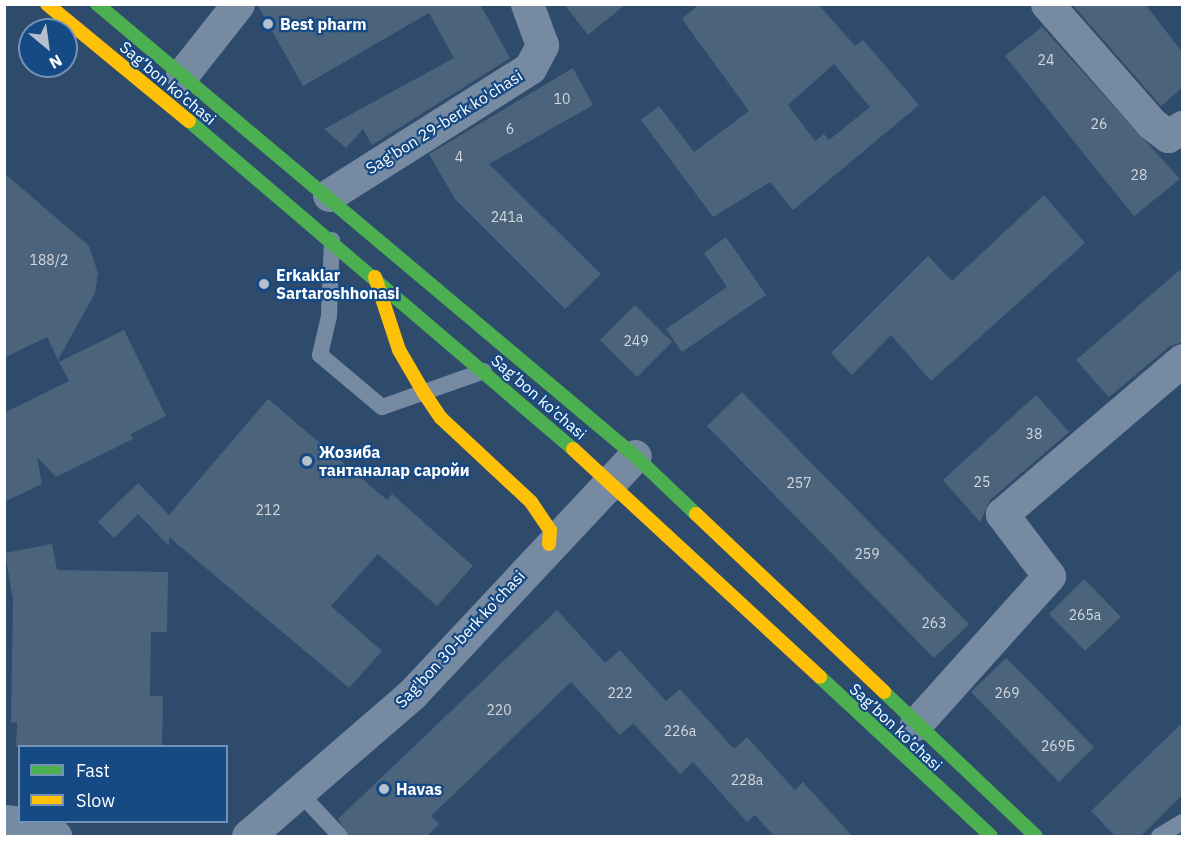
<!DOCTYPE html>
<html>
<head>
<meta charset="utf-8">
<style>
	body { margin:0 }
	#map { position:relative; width:1187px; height:841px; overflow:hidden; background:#2f4b6c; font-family:"IBM Plex Sans",sans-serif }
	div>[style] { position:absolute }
	.building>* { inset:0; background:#4c637c }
	.lane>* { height:16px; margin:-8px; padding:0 8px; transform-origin:8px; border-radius:8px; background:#768aa2 }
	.street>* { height:33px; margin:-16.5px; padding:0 16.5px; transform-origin:16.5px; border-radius:16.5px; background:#768aa2 }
	.fast>* { height:14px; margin:-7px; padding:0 7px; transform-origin:7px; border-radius:7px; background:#4caf50 }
	.slow>* { height:14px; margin:-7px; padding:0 7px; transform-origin:7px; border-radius:7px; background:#ffc107 }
	.dots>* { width:16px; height:16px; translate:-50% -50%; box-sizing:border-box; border:3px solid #164a85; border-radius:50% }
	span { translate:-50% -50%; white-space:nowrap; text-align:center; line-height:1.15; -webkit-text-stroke:4.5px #164a85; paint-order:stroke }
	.number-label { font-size:14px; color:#d2d8de }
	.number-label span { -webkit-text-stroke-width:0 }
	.poi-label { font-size:16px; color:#fff; font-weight:700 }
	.left { translate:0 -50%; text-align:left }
	.street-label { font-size:16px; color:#fff }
	.frame { position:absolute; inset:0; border:6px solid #fff; pointer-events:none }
	.legend { position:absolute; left:18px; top:745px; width:210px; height:78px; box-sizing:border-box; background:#164a85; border:2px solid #7392b6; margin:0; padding:8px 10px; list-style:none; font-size:18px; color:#fff }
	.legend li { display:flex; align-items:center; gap:12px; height:30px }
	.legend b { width:30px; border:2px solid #7392b6 }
	.north { position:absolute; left:18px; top:18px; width:60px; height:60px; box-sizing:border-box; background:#164a85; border:2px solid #7392b6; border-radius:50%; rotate:151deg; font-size:16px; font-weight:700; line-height:24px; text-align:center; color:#fff }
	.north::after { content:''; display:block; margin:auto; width:21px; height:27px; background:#b6c0cc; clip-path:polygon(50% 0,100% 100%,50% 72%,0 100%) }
</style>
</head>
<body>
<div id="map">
	<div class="building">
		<div style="clip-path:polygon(257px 4px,480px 4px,510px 58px,372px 145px,363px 129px,346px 148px,324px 129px,454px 58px,429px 13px,303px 86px)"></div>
		<div style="clip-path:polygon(564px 4px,626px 4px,588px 35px)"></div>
		<div style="clip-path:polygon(evenodd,699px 4px,818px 4px,855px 46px,863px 40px,919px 105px,793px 210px,770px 182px,713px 217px,641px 120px,659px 106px,694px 152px,749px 111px,682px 19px,699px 4px,834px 64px,870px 107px,829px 140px,824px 134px,815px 141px,788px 105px,834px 64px)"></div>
		<div style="clip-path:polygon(1072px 4px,1145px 4px,1182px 52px,1182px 88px,1161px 106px)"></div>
		<div style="clip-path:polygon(1042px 27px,1180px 179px,1134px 216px,1005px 56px)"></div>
		<div style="clip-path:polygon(573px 68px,593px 105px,489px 164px,601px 274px,565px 309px,455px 199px,429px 154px)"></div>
		<div style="clip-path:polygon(4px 173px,89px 246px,98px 273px,95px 293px,58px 360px,47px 337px,4px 358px)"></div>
		<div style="clip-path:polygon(1044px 195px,1085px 243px,931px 381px,891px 335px,852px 375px,831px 353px,928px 256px,952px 281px)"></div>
		<div style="clip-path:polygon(726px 237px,766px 295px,682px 352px,666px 329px,727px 287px,704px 253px)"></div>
		<div style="clip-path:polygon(1182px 268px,1182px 342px,1170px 346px,1109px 397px,1076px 360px)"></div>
		<div style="clip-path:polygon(635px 305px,672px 342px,637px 377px,600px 340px)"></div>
		<div style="clip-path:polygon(124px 330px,166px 416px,131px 434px,133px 439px,56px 477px,37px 457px,42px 484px,4px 502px,4px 413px,69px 381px,59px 362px)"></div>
		<div style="clip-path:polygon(742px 392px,969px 624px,934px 658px,707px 426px)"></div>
		<div style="clip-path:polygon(1036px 395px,1069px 432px,990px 500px,980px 522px,943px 480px)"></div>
		<div style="clip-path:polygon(268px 399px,387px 500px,392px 494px,473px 566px,437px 606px,378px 554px,331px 606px,382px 651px,349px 688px,169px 537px,169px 546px,138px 514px,114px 538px,98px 522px,138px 483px,169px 515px)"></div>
		<div style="clip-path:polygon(52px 544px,57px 570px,168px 572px,167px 632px,151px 632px,150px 696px,163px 696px,162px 747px,16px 747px,17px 723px,11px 722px,13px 600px,5px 553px)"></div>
		<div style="clip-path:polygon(1084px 579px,1121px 617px,1085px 651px,1049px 614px)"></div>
		<div style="clip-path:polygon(557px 610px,605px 663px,620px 650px,666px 701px,680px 689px,734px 749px,747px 737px,795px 790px,803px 782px,853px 837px,775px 837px,755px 815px,747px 822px,693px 762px,680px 774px,633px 723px,620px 735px,571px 682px,431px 816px,439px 824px,426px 837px,350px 837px,338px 819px)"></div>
		<div style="clip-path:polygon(1006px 658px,1094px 747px,1059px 782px,971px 692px)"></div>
		<div style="clip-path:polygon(1182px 723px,1182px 795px,1140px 837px,1116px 837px,1091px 811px)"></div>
	</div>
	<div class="lane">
		<div style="left:332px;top:240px;width:76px;rotate:92.3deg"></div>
		<div style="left:329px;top:316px;width:40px;rotate:103deg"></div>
		<div style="left:320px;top:355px;width:81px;rotate:40deg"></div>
		<div style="left:382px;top:407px;width:108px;rotate:-19.4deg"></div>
		<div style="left:299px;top:792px;width:60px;rotate:47deg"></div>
		<div style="left:1159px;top:836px;width:27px;rotate:-31deg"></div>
	</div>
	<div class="street">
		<div style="left:1047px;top:4px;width:159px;rotate:48.8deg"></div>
		<div style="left:1152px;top:124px;width:20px;rotate:37deg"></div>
		<div style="left:1168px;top:136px;width:17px;rotate:-33deg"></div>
		<div style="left:182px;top:75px;width:90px;rotate:-51.7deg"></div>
		<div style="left:329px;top:195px;width:238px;rotate:-32.3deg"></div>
		<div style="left:530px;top:68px;width:26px;rotate:-62deg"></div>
		<div style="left:542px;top:45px;width:44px;rotate:-110.1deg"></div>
		<div style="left:916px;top:724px;width:199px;rotate:-48.1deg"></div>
		<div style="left:1049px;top:576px;width:78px;rotate:-127.2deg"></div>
		<div style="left:1002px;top:514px;width:237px;rotate:-40.5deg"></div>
		<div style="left:4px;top:821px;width:36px;rotate:6deg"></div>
		<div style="left:40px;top:825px;width:19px;rotate:36deg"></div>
		<div style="left:248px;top:836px;width:217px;rotate:-40.9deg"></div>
		<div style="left:412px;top:694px;width:326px;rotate:-46.9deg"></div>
	</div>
	<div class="fast">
		<div style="left:97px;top:4px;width:703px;rotate:40.04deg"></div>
		<div style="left:635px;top:456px;width:84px;rotate:43.6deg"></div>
		<div style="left:189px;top:121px;width:505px;rotate:40.5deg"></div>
		<div style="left:820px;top:677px;width:233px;rotate:42.9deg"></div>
		<div style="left:884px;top:692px;width:209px;rotate:43.5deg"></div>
	</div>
	<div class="slow">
		<div style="left:47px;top:4px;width:184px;rotate:39.5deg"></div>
		<div style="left:375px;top:277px;width:77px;rotate:71.8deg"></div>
		<div style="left:399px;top:350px;width:50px;rotate:59.8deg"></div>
		<div style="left:424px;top:393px;width:30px;rotate:56deg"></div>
		<div style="left:441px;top:418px;width:123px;rotate:43deg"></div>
		<div style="left:531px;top:502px;width:34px;rotate:56deg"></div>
		<div style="left:550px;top:530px;width:14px;rotate:94deg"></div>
		<div style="left:573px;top:449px;width:336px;rotate:42.7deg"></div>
		<div style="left:696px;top:514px;width:259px;rotate:43.4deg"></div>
	</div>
	<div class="dots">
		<div style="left:268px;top:24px;background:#b6c0cc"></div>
		<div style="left:264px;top:284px;background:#b6c0cc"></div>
		<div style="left:307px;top:461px;background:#b6c0cc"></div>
		<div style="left:384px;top:789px;background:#b6c0cc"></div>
	</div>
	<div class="number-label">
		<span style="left:1046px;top:60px">24</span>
		<span style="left:562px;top:99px">10</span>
		<span style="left:1099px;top:124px">26</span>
		<span style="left:510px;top:129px">6</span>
		<span style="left:459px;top:157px">4</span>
		<span style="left:1139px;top:175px">28</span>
		<span style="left:507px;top:217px">241а</span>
		<span style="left:49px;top:260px">188/2</span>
		<span style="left:636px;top:341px">249</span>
		<span style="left:1034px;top:434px">38</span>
		<span style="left:982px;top:482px">25</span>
		<span style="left:799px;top:483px">257</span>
		<span style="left:268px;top:510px">212</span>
		<span style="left:867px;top:554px">259</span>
		<span style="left:1085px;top:615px">265a</span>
		<span style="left:934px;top:623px">263</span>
		<span style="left:620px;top:693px">222</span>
		<span style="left:1007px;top:693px">269</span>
		<span style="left:499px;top:710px">220</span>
		<span style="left:680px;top:731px">226a</span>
		<span style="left:1058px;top:746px">269Б</span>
		<span style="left:747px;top:780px">228a</span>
	</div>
	<div class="poi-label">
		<span class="left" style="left:280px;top:24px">Best pharm</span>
		<span class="left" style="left:276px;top:284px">Erkaklar<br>Sartaroshhonasi</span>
		<span class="left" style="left:319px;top:461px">Жозиба<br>тантаналар саройи</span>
		<span class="left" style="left:396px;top:789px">Havas</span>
	</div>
	<div class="street-label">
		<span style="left:168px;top:83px;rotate:40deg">Sag’bon ko’chasi</span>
		<span style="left:444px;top:122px;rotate:-32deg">Sag'bon 29-berk ko'chasi</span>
		<span style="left:539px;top:397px;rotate:41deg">Sag’bon ko’chasi</span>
		<span style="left:460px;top:639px;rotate:-47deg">Sag'bon 30-berk ko'chasi</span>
		<span style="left:896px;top:727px;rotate:43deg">Sag’bon ko’chasi</span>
	</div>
	<div class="frame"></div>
	<ul class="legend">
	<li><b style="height:8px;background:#4caf50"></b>Fast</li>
	<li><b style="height:8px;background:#ffc107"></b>Slow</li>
	</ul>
	<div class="north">N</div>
</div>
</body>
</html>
